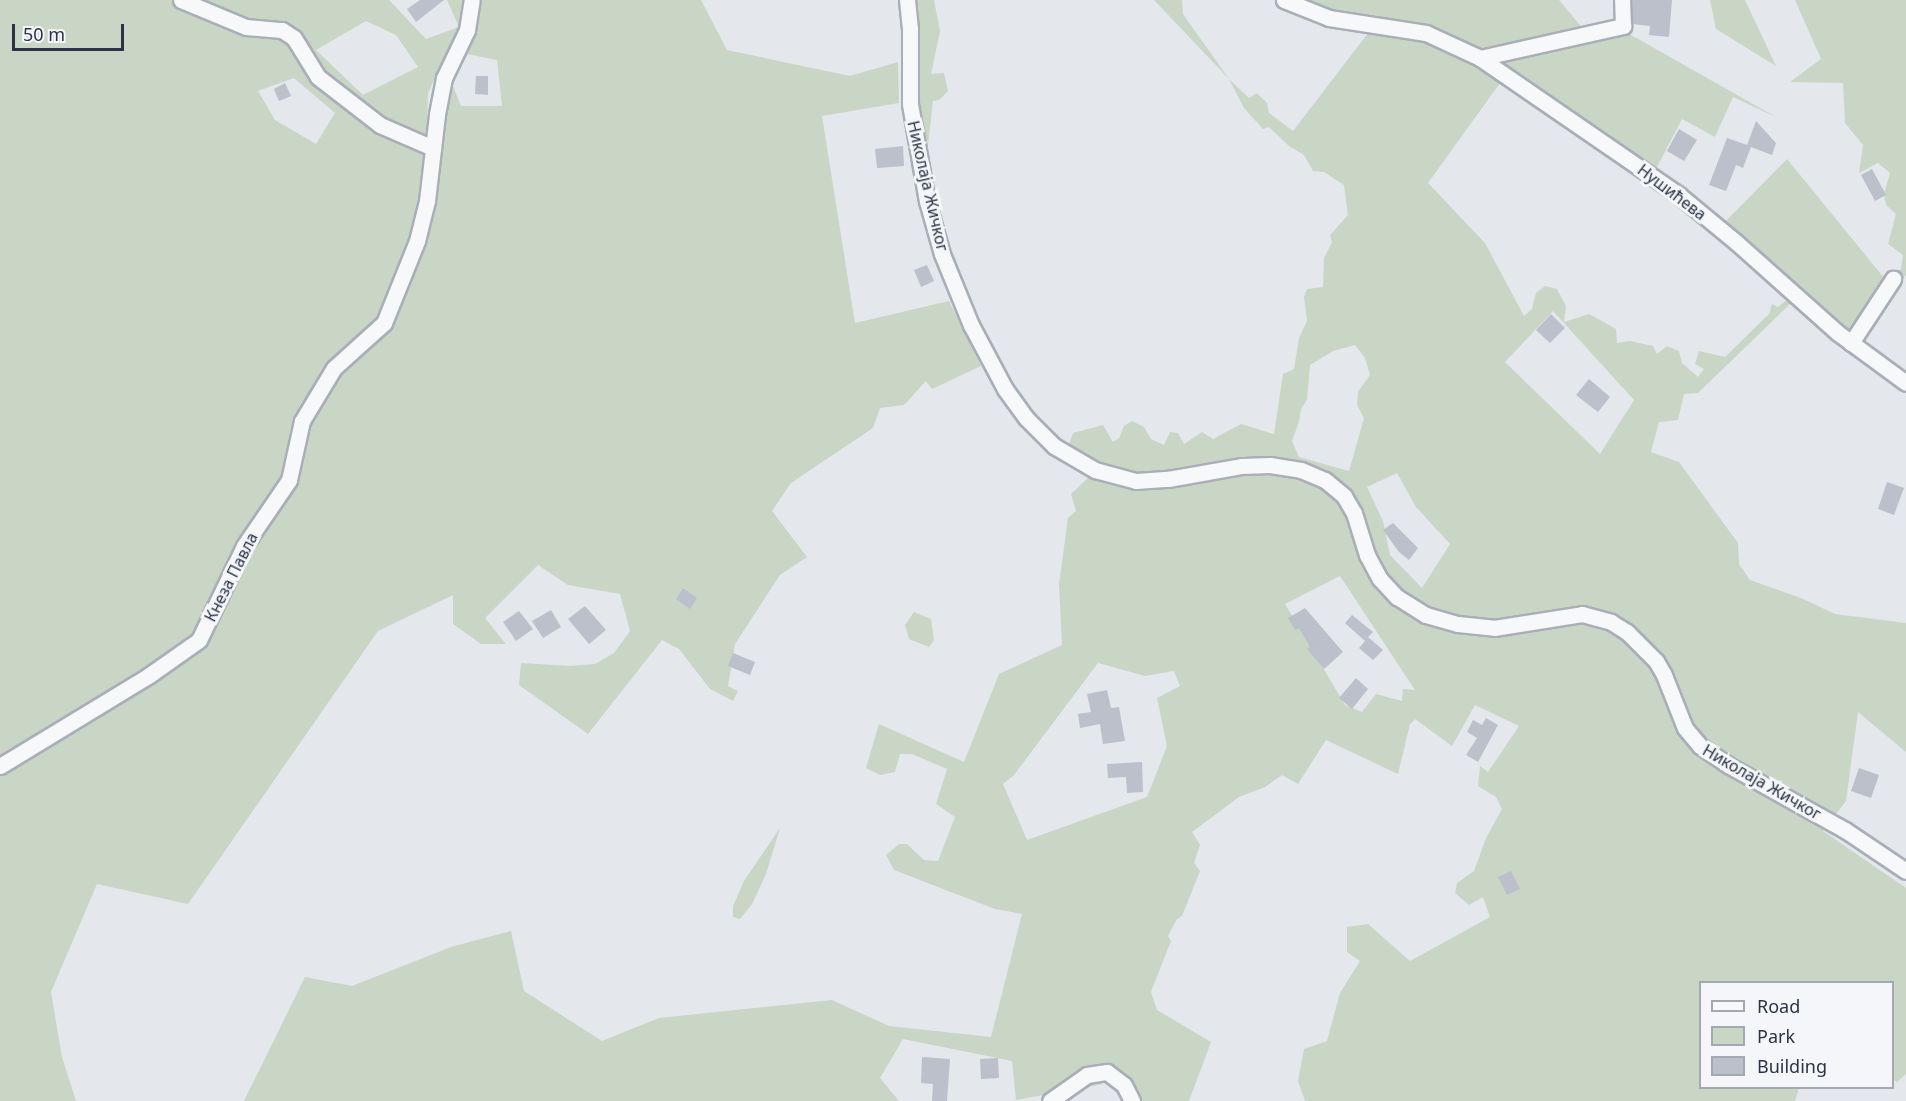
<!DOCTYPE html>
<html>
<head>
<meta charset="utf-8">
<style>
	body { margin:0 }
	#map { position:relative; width:1906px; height:1101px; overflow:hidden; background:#e4e7ec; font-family:"Noto Sans",sans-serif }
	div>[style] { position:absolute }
	.green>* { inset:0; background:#c9d6c5 }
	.building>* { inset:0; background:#bbc0ca }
	.roads { filter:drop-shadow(2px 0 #a9aeb7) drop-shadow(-2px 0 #a9aeb7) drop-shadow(0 2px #a9aeb7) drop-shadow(0 -2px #a9aeb7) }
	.minor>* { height:15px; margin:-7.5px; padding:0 7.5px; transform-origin:7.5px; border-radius:7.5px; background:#f7f8fa }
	span { translate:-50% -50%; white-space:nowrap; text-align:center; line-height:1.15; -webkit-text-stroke:6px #f4f6f9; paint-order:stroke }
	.street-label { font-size:16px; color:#2b3445 }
	.legend { position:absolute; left:1699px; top:981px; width:195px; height:108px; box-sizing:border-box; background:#f4f6f9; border:2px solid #a4a8b1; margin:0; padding:8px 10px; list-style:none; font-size:18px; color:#2b3445 }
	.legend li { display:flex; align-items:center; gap:12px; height:30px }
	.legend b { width:30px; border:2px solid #a4a8b1 }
	.scale { position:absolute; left:12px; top:24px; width:112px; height:27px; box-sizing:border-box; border:3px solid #2b3445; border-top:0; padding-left:8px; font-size:18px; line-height:21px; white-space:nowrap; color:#2b3445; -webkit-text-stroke:4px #f4f6f9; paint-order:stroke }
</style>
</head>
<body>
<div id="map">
	<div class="green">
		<div style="clip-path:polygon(evenodd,0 0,389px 0,426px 39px,459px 27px,447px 0,465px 0,459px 27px,428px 93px,427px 122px,429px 126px,449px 77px,461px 106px,502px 106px,497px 60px,462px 53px,468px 0,701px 0,727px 50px,850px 76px,898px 62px,899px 103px,822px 116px,855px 323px,949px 301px,981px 366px,932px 389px,926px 381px,904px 405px,880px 408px,873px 428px,791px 483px,772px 511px,807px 557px,780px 575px,735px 644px,728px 686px,738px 691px,733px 701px,710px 689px,679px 649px,662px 640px,588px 734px,519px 685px,521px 663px,569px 666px,595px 664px,614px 653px,630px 631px,620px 594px,568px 585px,538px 565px,485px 618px,506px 644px,481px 644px,453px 624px,453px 595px,378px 631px,188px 904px,97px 884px,51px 992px,62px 1057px,76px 1101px,0 1101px,0 0,366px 21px,396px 35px,418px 67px,363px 95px,316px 50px,366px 21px,0 0,294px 78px,335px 113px,316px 144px,275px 120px,258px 91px,294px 78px)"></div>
		<div style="clip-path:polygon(901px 0,934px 0,940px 31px,931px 74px,944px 73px,948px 91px,939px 100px,933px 101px,926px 162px)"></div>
		<div style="clip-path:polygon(evenodd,1154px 0,1182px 0,1183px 14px,1229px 79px,1249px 98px,1257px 93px,1267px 103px,1269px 113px,1293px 131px,1372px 28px,1273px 0,1559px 0,1591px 38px,1624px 31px,1776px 117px,1733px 97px,1715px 137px,1682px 119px,1654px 173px,1503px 79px,1428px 183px,1485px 243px,1524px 316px,1532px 309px,1536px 293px,1545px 286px,1557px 289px,1566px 306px,1564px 322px,1589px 314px,1616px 329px,1617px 343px,1630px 341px,1653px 346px,1657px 354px,1667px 346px,1679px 351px,1682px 363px,1698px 377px,1704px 369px,1695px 364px,1699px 351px,1725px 357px,1769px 314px,1772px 304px,1778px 307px,1789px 298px,1791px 303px,1698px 393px,1684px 394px,1678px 420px,1659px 422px,1651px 452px,1679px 462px,1738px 543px,1739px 564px,1750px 580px,1801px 598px,1835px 614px,1906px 623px,1906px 752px,1858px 712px,1846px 801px,1823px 831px,1906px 888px,1906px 1074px,1897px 1082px,1892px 1079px,1892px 982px,1700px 982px,1700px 1088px,1799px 1088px,1795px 1101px,1305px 1101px,1298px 1081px,1304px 1049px,1327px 1041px,1340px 993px,1360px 961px,1347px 952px,1347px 927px,1368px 924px,1410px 961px,1490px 917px,1483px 897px,1469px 905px,1455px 893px,1457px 883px,1474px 871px,1486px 838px,1502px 809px,1496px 797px,1478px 786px,1480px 766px,1488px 772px,1519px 726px,1475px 705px,1452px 746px,1415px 719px,1410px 724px,1398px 774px,1326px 740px,1298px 784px,1282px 775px,1265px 787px,1239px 797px,1192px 832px,1200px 845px,1194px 863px,1200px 871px,1182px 916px,1177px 919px,1168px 936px,1171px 941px,1151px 992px,1157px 1010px,1211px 1042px,1189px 1101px,1138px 1101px,1131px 1087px,1103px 1079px,1103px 1084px,1016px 1100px,1012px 1061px,903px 1039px,880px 1078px,899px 1101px,244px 1101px,305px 977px,352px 986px,451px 947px,511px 931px,524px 991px,602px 1041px,659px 1018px,832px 1000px,889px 1026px,991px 1037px,1022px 914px,995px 909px,894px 870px,886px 855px,899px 844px,907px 844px,924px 860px,938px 861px,955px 817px,936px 804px,947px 769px,912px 754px,900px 754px,895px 772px,880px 775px,866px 768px,879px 724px,964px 762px,999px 674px,1062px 645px,1059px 584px,1068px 518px,1076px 511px,1071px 494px,1091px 475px,1128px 488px,1148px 491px,1262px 468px,1295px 472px,1321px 483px,1343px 501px,1374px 584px,1406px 612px,1409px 600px,1372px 554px,1363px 514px,1351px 494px,1328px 473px,1302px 462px,1278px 457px,1244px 456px,1159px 474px,1129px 474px,1097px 466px,1068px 448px,1073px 433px,1103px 425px,1113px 442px,1119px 438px,1124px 426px,1132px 421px,1144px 427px,1151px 439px,1164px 445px,1170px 432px,1178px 433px,1184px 444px,1202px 432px,1213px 439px,1241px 424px,1274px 434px,1283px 374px,1294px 369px,1299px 338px,1307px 321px,1304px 297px,1307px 289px,1323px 287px,1324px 258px,1332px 242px,1330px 235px,1348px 215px,1344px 185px,1324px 172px,1313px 171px,1304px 155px,1289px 146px,1269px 127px,1263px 129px,1244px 108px,1229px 79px,1154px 0,1553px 311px,1634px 400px,1600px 454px,1505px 362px,1553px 311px,1154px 0,1355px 345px,1365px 358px,1370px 375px,1358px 392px,1357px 405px,1364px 418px,1349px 471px,1299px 457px,1292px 441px,1299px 422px,1301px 409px,1307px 400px,1310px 365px,1333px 351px,1355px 345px,1154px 0,1397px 473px,1416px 507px,1450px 544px,1422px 588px,1390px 555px,1383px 521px,1367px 487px,1397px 473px,1154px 0,1340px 576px,1415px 690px,1403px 689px,1402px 701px,1376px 694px,1362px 712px,1345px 705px,1285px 604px,1340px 576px,1154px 0,1098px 663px,1145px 676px,1174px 671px,1180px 686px,1157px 698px,1167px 746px,1147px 797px,1027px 840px,1003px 784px,1014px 775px,1098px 663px)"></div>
		<div style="clip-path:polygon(1710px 0,1745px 0,1776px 66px,1716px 29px)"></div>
		<div style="clip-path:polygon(1795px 0,1906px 0,1906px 275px,1857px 342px,1723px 224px,1787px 159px,1885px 279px,1901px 269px,1903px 255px,1888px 244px,1896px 214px,1886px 205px,1884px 194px,1890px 173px,1878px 163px,1859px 173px,1863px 145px,1845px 123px,1843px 83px,1790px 82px,1821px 59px)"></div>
		<div style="clip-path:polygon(914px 612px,931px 619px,934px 640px,929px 647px,909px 639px,905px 625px)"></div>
		<div style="clip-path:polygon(780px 828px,766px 874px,752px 904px,740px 919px,733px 917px,733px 906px,744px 881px)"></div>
	</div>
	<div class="building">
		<div style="clip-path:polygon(420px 0,444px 0,416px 22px,407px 9px)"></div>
		<div style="clip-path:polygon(1632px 0,1672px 0,1669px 37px,1649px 35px,1650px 26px,1633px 24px)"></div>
		<div style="clip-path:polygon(476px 76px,488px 76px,488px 95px,475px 94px)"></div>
		<div style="clip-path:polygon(285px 83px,291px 96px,279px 101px,274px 89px)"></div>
		<div style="clip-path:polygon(1756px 121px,1776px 143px,1772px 155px,1751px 147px,1743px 168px,1736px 165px,1726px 191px,1709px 185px,1727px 138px,1747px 145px)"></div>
		<div style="clip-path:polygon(1679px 129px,1697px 140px,1684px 161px,1667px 151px)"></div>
		<div style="clip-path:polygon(903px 146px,904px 166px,877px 168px,875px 149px)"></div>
		<div style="clip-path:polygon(1872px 169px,1886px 195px,1875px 201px,1861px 175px)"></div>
		<div style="clip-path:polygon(927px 265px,934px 281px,921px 287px,914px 270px)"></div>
		<div style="clip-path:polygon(1551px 314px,1565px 328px,1550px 343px,1536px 330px)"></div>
		<div style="clip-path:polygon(1589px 379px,1610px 397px,1598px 412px,1576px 395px)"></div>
		<div style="clip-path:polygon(1887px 482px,1904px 488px,1894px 515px,1878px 509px)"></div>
		<div style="clip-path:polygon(1393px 523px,1418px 548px,1409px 560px,1399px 552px,1383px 530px)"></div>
		<div style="clip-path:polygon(683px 588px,697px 598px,690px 609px,676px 599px)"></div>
		<div style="clip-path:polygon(585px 606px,606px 630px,589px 644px,568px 619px)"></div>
		<div style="clip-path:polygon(1305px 608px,1343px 652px,1324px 669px,1307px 649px,1310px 647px,1299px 628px,1295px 630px,1288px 618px)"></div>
		<div style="clip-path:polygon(551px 610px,561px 627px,543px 638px,532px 621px)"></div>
		<div style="clip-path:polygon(519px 611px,533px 629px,516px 641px,503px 622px)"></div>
		<div style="clip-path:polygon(1352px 615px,1373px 632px,1368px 637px,1383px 650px,1373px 660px,1359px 648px,1365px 641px,1345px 623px)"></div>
		<div style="clip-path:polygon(733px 653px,755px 662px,750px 675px,728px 666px)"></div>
		<div style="clip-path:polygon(1356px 678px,1368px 689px,1352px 709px,1339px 698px)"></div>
		<div style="clip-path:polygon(1107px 690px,1111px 708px,1119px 707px,1125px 741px,1103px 744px,1100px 724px,1080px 728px,1078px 714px,1091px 712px,1087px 694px)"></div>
		<div style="clip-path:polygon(1486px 718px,1498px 725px,1478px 762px,1466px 755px,1477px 738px,1467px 732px,1473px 720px,1482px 725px)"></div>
		<div style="clip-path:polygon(1142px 762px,1143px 792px,1127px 793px,1126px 777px,1108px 778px,1107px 764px)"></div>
		<div style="clip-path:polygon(1859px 768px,1879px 775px,1871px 798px,1851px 791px)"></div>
		<div style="clip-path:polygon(1511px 871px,1520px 889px,1507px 895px,1498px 877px)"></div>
		<div style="clip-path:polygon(922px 1057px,950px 1059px,947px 1101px,932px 1101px,933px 1084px,921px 1083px)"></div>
		<div style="clip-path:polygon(998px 1058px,999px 1078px,981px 1079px,980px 1059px)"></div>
	</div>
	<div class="roads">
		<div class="minor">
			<div style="left:181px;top:0;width:70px;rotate:22.6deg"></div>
			<div style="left:246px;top:27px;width:36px;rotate:5deg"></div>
			<div style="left:282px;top:30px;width:14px;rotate:34deg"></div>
			<div style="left:294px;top:38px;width:46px;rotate:58.4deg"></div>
			<div style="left:318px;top:77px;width:78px;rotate:37.7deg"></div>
			<div style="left:380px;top:125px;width:58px;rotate:23.5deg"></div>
			<div style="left:907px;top:0;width:29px;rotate:84deg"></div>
			<div style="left:910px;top:29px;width:75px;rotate:90deg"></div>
			<div style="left:910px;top:104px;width:98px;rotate:80.1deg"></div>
			<div style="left:927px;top:201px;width:55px;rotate:74.2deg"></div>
			<div style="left:942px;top:254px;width:77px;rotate:67.8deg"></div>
			<div style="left:971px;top:325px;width:72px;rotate:62deg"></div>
			<div style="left:1005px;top:389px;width:36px;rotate:54deg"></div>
			<div style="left:1026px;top:418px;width:40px;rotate:45deg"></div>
			<div style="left:1054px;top:446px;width:48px;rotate:30.3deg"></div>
			<div style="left:1095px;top:470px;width:42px;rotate:15deg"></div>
			<div style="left:1136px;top:481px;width:32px;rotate:-4deg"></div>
			<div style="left:1168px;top:479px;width:74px;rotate:-10.1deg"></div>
			<div style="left:1241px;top:466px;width:29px;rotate:-2deg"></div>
			<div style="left:1270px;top:465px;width:31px;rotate:9deg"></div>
			<div style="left:1301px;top:470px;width:26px;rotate:23deg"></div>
			<div style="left:1325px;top:480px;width:25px;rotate:40deg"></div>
			<div style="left:1344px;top:496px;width:20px;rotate:60deg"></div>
			<div style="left:1354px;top:513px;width:44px;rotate:72.8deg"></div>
			<div style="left:1367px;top:555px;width:27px;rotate:62deg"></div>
			<div style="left:1380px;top:579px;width:25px;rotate:47deg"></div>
			<div style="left:1397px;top:597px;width:34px;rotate:32deg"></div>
			<div style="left:1426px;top:615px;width:33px;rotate:16deg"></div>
			<div style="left:1458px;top:624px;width:36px;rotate:6deg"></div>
			<div style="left:1494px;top:628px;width:89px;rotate:-9deg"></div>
			<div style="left:1582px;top:614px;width:30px;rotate:15deg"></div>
			<div style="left:1611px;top:622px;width:19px;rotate:32deg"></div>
			<div style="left:1627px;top:632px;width:41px;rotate:45deg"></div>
			<div style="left:1656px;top:661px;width:16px;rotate:60deg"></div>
			<div style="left:1664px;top:675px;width:57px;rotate:68.4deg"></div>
			<div style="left:1685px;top:728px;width:23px;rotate:50deg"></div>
			<div style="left:1700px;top:746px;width:34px;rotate:34deg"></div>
			<div style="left:1728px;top:765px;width:134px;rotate:29.1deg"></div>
			<div style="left:1845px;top:830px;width:73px;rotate:33.9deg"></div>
			<div style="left:1284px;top:0;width:48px;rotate:21.8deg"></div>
			<div style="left:1329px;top:18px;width:98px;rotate:8.8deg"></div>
			<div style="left:1426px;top:33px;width:60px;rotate:24.8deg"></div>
			<div style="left:1480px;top:58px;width:242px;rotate:34.5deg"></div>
			<div style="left:1679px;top:195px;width:75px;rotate:39.6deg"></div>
			<div style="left:1737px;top:243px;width:135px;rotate:41.7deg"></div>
			<div style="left:1838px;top:333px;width:84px;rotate:36.3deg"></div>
			<div style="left:1480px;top:58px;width:147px;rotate:-12.6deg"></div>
			<div style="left:1623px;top:26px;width:26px;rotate:-92deg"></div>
			<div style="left:1851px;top:343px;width:77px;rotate:-56.7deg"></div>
			<div style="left:0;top:766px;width:173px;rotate:-31.3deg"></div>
			<div style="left:148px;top:676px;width:62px;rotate:-35.2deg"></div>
			<div style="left:199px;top:640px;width:104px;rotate:-64.4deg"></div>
			<div style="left:244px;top:546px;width:80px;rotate:-55.7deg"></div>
			<div style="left:289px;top:480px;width:60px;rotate:-77.6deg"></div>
			<div style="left:302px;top:421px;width:62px;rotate:-58.9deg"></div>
			<div style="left:334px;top:368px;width:67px;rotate:-42deg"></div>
			<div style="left:384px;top:323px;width:88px;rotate:-68.1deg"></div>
			<div style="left:417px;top:241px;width:41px;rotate:-76deg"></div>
			<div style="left:427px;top:201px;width:88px;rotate:-83.4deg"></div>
			<div style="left:437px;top:114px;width:37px;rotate:-79deg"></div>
			<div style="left:444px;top:78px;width:53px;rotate:-64.4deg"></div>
			<div style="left:467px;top:30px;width:30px;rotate:-81deg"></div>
			<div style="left:1050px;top:1101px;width:45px;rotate:-35.1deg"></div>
			<div style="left:1087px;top:1075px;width:20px;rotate:-9deg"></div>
			<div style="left:1107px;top:1072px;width:21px;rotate:37deg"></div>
			<div style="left:1124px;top:1085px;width:18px;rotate:63deg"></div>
		</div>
	</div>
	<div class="street-label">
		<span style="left:928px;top:186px;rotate:77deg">Николаја Жичког</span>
		<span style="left:1672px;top:192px;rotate:37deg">Нушићева</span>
		<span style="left:231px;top:577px;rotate:-63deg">Кнеза Павла</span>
		<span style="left:1762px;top:782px;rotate:30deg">Николаја Жичког</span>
	</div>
	<ul class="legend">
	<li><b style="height:8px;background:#f7f8fa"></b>Road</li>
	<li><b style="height:16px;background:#c9d6c5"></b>Park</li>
	<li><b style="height:16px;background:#bbc0ca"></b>Building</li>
	</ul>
	<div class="scale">50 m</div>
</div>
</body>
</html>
